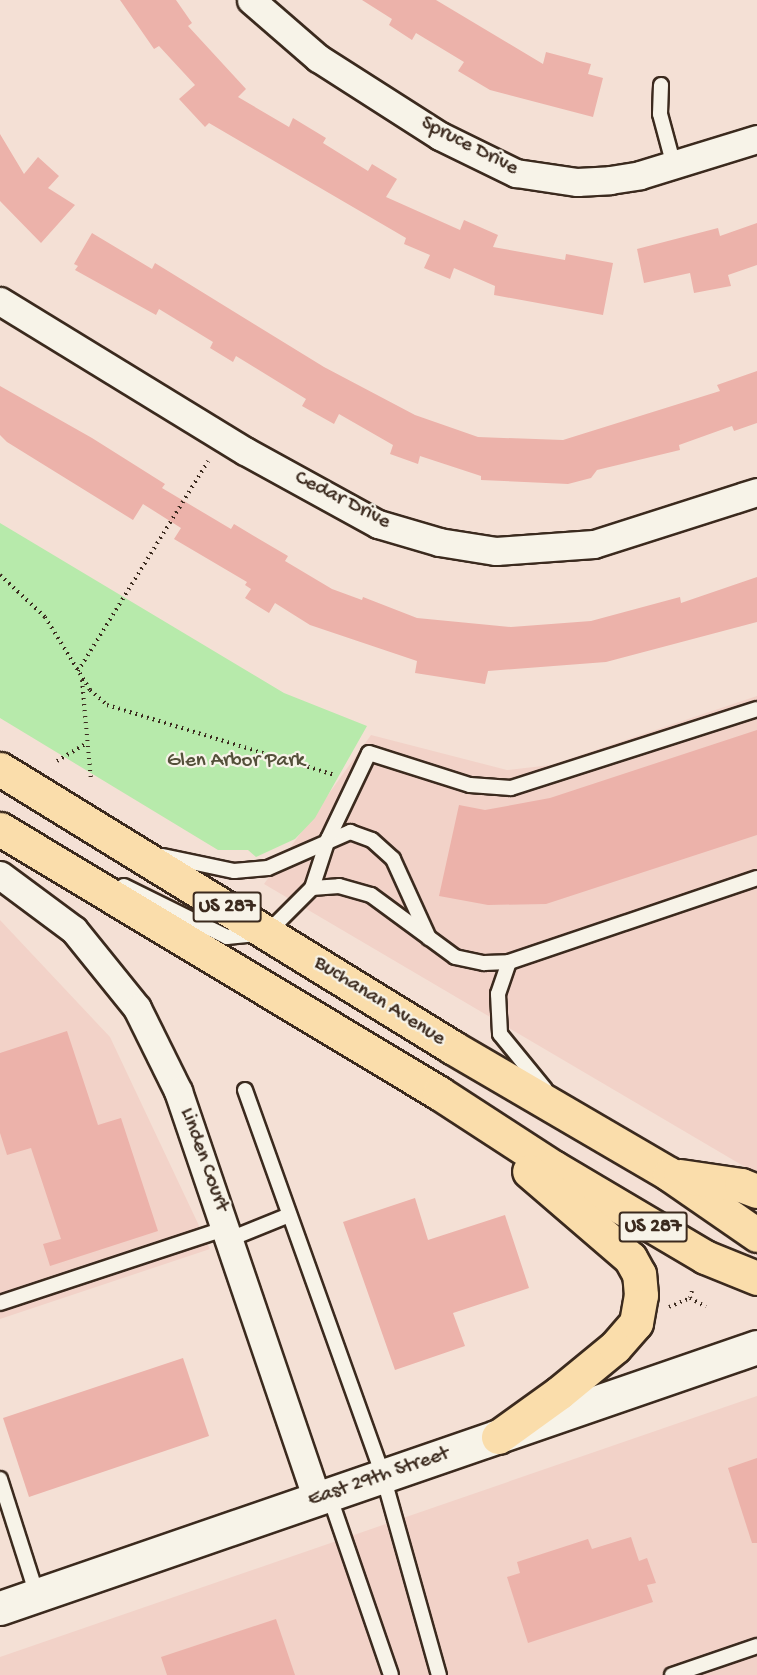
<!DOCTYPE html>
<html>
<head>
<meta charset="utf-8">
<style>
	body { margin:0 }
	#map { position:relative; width:757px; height:1675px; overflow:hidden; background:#f4e0d5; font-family:"Gochi Hand",sans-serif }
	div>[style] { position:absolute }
	.built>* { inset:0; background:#f2d2c8 }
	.green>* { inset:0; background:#b7eaab }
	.building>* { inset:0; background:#ecb2aa }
	.path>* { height:4px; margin-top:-2px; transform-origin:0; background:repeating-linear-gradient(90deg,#3b2a1e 0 1.5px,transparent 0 6px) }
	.roads { filter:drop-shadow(2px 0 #3b2a1e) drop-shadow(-2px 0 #3b2a1e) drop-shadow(0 2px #3b2a1e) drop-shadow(0 -2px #3b2a1e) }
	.lane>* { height:14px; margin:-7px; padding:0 7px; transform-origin:7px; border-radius:7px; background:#f7f3e8 }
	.street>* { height:27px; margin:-13.5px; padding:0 13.5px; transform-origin:13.5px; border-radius:13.5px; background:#f7f3e8 }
	.secondary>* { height:33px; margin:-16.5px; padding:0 16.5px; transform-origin:16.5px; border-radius:16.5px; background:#f7f3e8 }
	.highway>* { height:33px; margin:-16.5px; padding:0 16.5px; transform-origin:16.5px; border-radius:16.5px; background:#faddab }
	span { translate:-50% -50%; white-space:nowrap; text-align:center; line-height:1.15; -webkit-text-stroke:4.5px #f7f3e8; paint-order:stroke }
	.shield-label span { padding:2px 4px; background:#f7f3e8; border:2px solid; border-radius:4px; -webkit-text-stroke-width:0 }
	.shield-label { font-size:20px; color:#3b2a1e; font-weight:700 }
	.street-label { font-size:21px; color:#3b2a1e }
	.park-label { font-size:21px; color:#54503a }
</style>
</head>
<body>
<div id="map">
	<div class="built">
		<div style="clip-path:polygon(757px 696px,757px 1174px,264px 884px,371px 735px,507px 770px,551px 765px)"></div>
		<div style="clip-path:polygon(0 920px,110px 1037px,210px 1249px,0 1319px)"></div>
		<div style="clip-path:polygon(757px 1396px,757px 1675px,0 1675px,0 1657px)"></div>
	</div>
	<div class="green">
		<div style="clip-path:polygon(0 523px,284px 693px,367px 726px,315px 818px,295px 839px,256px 857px,248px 850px,218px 850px,0 718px)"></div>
	</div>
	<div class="building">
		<div style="clip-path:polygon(120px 0,176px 0,192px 23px,188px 26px,246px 89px,238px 97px,289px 127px,293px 118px,326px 138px,323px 143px,368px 171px,372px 164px,397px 179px,386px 197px,460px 230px,464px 220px,498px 235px,493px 247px,565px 260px,566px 254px,613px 263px,603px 315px,494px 295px,495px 286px,454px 268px,450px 279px,424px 268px,430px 255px,404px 244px,406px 238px,209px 123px,205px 127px,179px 99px,195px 85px,159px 46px,154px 49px)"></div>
		<div style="clip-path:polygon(362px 0,436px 0,543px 64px,546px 52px,591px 64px,588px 74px,603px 78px,593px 117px,490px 90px,458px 71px,464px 62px,416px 33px,412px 40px,389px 25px,392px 19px)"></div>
		<div style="clip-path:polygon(0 134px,24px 174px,38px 157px,59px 176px,48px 188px,75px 205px,41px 243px,0 201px)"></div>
		<div style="clip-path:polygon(757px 223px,757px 265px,728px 275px,731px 286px,694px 293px,690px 273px,644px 283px,637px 249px,718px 228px,720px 236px)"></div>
		<div style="clip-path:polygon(92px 233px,152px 269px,155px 263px,324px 367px,415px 415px,478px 437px,563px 440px,720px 391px,717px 385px,757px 371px,757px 423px,734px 431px,732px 426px,679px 445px,680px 450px,597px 470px,591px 478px,568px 484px,481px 480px,481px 476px,420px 456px,418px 464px,390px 454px,393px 445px,339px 414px,334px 424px,302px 406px,306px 399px,236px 356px,233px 362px,210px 348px,213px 342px,159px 309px,156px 315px,75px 270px,78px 266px,74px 264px)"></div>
		<div style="clip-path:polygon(0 386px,92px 438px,165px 484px,162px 488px,231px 529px,234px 524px,259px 539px,288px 556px,285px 561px,332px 589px,362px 600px,363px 597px,417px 618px,511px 627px,591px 621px,680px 597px,681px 603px,757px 577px,757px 622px,606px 662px,488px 671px,485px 684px,415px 673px,417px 661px,310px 625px,275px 603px,269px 613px,245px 598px,251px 589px,245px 585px,247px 582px,174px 539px,181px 528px,143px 504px,133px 520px,7px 442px,0 435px)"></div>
		<div style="clip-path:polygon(757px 730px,757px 835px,546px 904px,488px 905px,439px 896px,459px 805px,485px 810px,550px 798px)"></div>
		<div style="clip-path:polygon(67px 1031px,98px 1125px,121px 1118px,158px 1231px,50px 1266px,43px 1244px,61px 1239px,31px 1148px,7px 1155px,0 1133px,0 1053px)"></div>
		<div style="clip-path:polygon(415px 1198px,428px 1240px,505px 1215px,529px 1288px,453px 1313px,465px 1346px,395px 1370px,343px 1222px)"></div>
		<div style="clip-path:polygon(183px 1358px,209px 1436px,29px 1497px,3px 1418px)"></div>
		<div style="clip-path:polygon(757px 1458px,757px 1543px,752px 1543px,728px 1468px)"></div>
		<div style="clip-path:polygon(631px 1537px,639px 1561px,647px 1558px,656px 1583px,647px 1585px,653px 1602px,528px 1643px,507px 1577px,520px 1573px,517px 1562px,588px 1539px,592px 1549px)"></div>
		<div style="clip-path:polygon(276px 1619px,295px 1675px,167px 1675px,161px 1657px)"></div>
	</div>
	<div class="path">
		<div style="left:0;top:575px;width:62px;rotate:43deg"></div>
		<div style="left:45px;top:617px;width:86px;rotate:58.3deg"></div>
		<div style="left:90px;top:690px;width:23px;rotate:41deg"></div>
		<div style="left:107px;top:705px;width:238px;rotate:17.1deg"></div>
		<div style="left:78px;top:671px;width:247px;rotate:-58.2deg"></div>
		<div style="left:82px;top:680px;width:101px;rotate:84.9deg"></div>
		<div style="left:57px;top:761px;width:33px;rotate:-31deg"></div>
		<div style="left:692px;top:1291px;width:7px;rotate:106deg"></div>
		<div style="left:690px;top:1298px;width:18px;rotate:29deg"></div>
		<div style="left:669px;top:1307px;width:23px;rotate:-23deg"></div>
	</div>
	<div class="roads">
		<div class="lane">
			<div style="left:661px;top:85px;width:29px;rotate:92deg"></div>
			<div style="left:660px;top:114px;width:54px;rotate:74.9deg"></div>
			<div style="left:163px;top:856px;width:73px;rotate:11.9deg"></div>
			<div style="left:234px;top:871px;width:34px;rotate:-5deg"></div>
			<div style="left:268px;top:868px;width:90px;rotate:-23.7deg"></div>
			<div style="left:350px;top:832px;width:23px;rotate:20deg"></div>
			<div style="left:372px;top:840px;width:28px;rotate:42deg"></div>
			<div style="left:393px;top:859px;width:87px;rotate:65.5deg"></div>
			<div style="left:124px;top:886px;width:115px;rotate:26.3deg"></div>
			<div style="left:227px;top:937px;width:40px;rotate:-5.7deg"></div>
			<div style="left:267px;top:933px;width:64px;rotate:-45deg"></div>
			<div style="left:312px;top:888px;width:27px;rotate:-4deg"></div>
			<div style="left:339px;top:886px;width:33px;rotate:16deg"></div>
			<div style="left:371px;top:895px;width:104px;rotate:36.4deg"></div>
			<div style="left:455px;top:957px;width:30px;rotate:12deg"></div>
			<div style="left:484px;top:963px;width:25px;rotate:-2deg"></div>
			<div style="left:509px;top:962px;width:262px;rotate:-18.7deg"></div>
			<div style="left:312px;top:888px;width:52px;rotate:-71.9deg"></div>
			<div style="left:328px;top:839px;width:95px;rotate:-64.5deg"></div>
			<div style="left:369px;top:753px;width:106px;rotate:17.6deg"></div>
			<div style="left:470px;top:785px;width:41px;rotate:4.2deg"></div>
			<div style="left:511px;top:788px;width:258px;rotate:-17.8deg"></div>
			<div style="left:509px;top:962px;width:34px;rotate:109deg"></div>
			<div style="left:498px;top:994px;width:40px;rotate:87.1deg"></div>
			<div style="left:500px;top:1034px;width:71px;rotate:50.7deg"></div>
			<div style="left:245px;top:1090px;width:410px;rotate:70.3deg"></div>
			<div style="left:383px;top:1476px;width:207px;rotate:74.3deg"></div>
			<div style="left:230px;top:1239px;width:64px;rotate:-22.1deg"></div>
			<div style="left:0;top:1303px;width:239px;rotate:-18.3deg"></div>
			<div style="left:0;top:1479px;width:122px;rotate:72.3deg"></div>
			<div style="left:329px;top:1495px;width:190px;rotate:71deg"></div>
			<div style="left:672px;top:1675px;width:90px;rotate:-18.8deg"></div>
		</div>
		<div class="street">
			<div style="left:251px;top:0;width:89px;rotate:40.9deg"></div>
			<div style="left:318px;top:58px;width:145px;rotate:32.6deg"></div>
			<div style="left:440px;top:136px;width:85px;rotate:26deg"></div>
			<div style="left:516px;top:173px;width:62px;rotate:8.4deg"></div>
			<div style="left:577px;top:182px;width:33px;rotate:-3deg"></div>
			<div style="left:610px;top:180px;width:30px;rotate:-9deg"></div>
			<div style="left:640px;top:175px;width:122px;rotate:-17.1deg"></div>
			<div style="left:0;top:301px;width:287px;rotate:31.5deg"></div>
			<div style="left:245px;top:451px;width:152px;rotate:28.8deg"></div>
			<div style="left:378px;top:524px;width:64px;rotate:16.4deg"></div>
			<div style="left:439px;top:542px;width:58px;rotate:9deg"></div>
			<div style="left:496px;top:551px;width:98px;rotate:-4.1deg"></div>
			<div style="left:594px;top:544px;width:171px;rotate:-17.7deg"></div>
			<div style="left:0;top:875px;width:92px;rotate:36.6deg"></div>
			<div style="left:74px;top:930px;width:100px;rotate:51.1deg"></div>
			<div style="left:137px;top:1008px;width:93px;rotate:63.7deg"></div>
			<div style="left:178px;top:1091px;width:431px;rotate:71.2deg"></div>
		</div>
		<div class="secondary">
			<div style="left:0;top:1608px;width:801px;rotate:-19.02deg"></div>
		</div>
		<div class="highway">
			<div style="left:0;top:769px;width:531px;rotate:31.59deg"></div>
			<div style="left:452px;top:1047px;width:251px;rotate:30.3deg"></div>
			<div style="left:669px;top:1174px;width:107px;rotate:34.7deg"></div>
			<div style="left:0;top:829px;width:512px;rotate:31.02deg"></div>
			<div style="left:439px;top:1093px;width:136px;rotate:33deg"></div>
			<div style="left:553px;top:1167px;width:177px;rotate:30.6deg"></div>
			<div style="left:705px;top:1257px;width:56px;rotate:22deg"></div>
			<div style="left:680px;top:1176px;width:62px;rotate:8.4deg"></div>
			<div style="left:741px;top:1185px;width:17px;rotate:21deg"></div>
			<div style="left:498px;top:1437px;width:75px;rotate:-35.8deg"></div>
			<div style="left:559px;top:1393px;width:72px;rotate:-39.4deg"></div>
			<div style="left:615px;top:1347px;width:32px;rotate:-49deg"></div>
			<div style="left:636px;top:1323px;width:28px;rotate:-80deg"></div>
			<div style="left:641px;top:1295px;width:21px;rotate:-95deg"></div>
			<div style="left:639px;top:1274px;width:18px;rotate:-119deg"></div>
			<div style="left:630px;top:1258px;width:133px;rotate:-139.3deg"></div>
		</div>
	</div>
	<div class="shield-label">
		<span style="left:227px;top:907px">US 287</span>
		<span style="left:653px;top:1227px">US 287</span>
	</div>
	<div class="street-label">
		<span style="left:469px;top:147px;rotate:27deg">Spruce Drive</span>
		<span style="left:342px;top:501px;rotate:27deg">Cedar Drive</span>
		<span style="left:379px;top:1002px;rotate:32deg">Buchanan Avenue</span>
		<span style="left:203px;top:1160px;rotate:70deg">Linden Court</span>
		<span style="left:379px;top:1478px;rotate:-19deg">East 29th Street</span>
	</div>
	<div class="park-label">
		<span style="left:236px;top:762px">Glen Arbor Park</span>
	</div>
</div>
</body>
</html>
